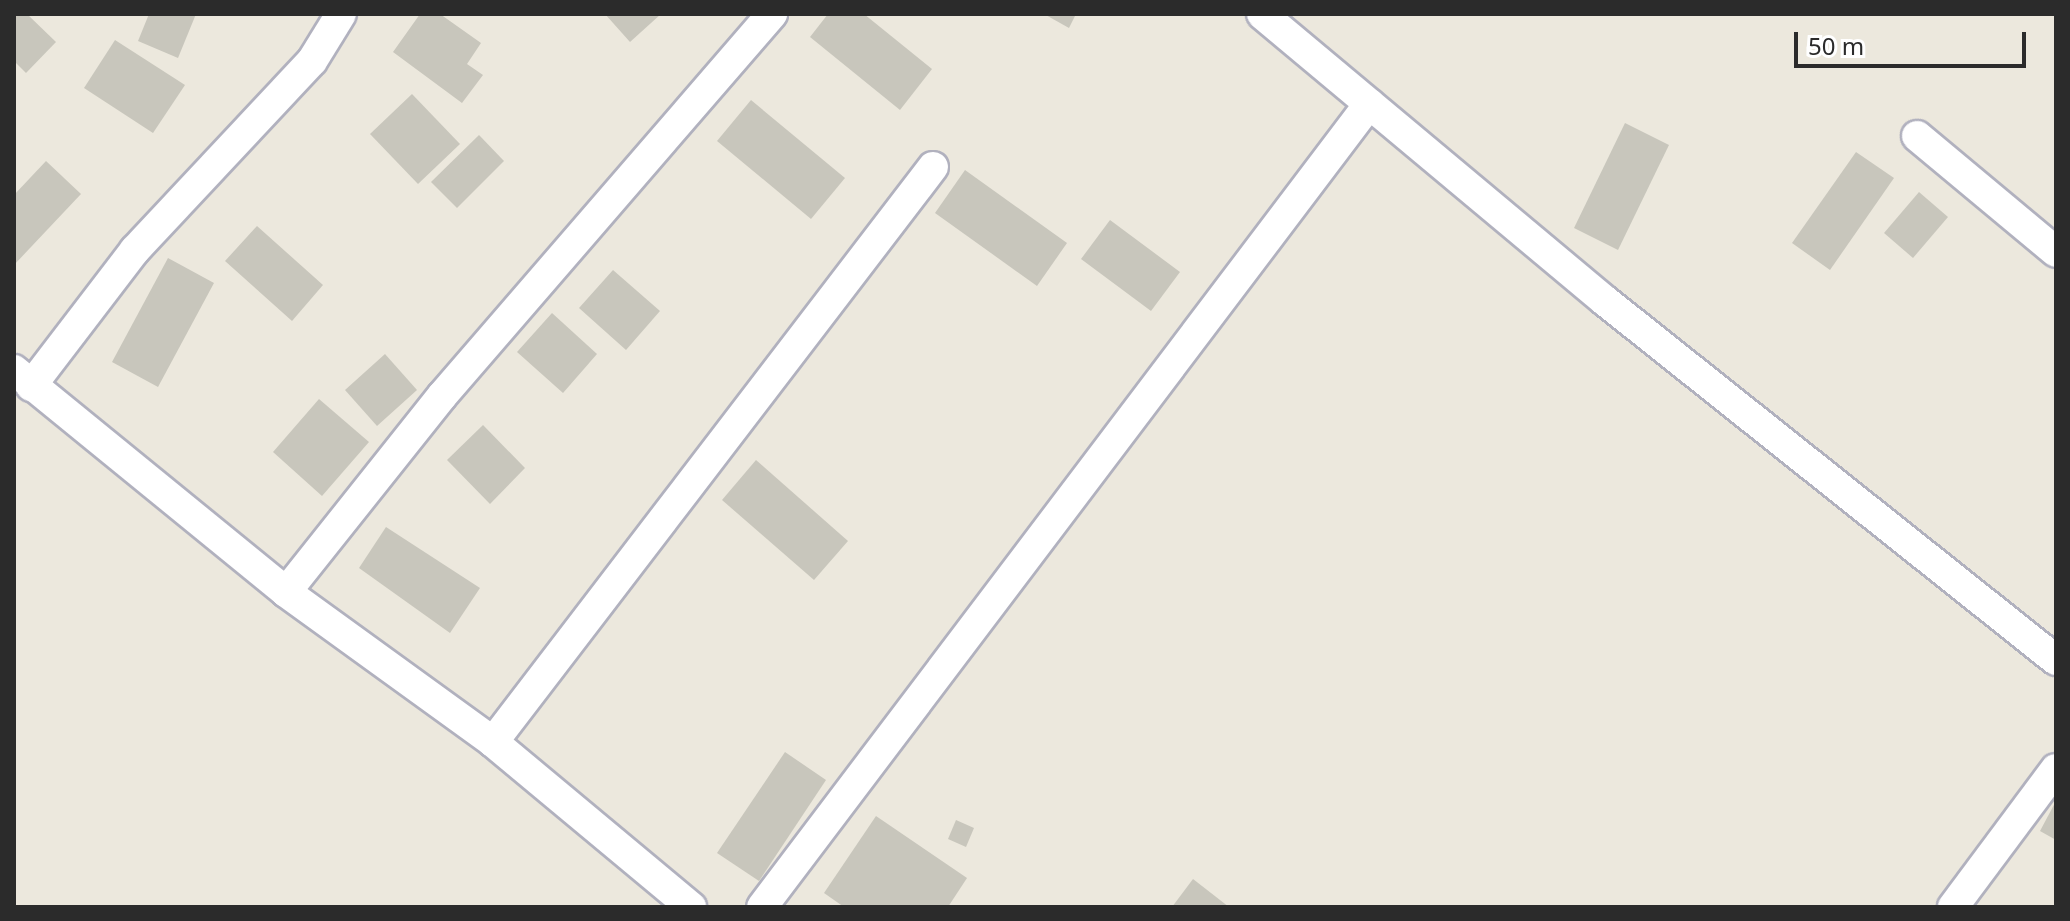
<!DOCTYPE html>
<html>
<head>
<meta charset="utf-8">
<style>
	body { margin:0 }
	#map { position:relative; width:2070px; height:921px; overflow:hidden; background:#ece8dd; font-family:"Noto Sans",sans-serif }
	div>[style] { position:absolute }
	.building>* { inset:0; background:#c8c6bc }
	.roads { filter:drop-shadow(2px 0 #b1b1be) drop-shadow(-2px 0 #b1b1be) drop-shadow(0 2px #b1b1be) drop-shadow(0 -2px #b1b1be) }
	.minor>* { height:30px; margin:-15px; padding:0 15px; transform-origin:15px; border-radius:15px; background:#fff }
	span { translate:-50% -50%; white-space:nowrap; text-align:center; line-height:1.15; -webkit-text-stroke:6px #fff; paint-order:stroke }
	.frame { position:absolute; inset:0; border:16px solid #2b2b2b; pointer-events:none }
	.scale { position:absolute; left:1794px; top:32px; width:232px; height:36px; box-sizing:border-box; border:4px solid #2b2b2b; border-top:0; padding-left:10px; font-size:24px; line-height:28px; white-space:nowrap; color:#2b2b2b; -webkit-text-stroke:6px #fff; paint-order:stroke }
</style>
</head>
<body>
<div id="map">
	<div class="building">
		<div style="clip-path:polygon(14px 14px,27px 14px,56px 42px,26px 73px,14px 61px)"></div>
		<div style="clip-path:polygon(149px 14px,196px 14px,178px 58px,138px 41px)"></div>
		<div style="clip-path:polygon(420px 14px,440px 14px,481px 43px,467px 64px,483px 75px,462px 103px,393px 52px)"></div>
		<div style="clip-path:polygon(605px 14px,661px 14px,630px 42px)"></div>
		<div style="clip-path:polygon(828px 14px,864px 14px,932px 69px,900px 110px,810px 37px)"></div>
		<div style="clip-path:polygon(1044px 14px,1076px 14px,1069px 28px)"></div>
		<div style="clip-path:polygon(115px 40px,185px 85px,153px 133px,84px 88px)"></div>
		<div style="clip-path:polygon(412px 94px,460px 144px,418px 184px,370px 134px)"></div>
		<div style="clip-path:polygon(751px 100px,845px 178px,811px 219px,717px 141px)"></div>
		<div style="clip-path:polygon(1625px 123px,1669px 145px,1618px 250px,1574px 228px)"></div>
		<div style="clip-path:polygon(479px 135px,504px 161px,457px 208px,431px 182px)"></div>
		<div style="clip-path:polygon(1856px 152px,1894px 178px,1830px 270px,1792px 243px)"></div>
		<div style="clip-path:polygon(46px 161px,81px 194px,14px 265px,14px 195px)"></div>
		<div style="clip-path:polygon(965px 170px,1067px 243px,1037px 286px,935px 213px)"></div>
		<div style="clip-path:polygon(1919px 192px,1948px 217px,1913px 258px,1884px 233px)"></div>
		<div style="clip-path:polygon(1110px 220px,1180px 272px,1151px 311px,1081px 259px)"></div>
		<div style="clip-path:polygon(257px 226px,323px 285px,292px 321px,225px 261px)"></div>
		<div style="clip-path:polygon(168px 258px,214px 283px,158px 387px,112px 362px)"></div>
		<div style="clip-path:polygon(613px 270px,660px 311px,626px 350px,579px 308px)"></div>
		<div style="clip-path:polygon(552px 313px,597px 354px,563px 393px,517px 352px)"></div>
		<div style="clip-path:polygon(385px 354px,417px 390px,377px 426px,345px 390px)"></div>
		<div style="clip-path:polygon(319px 399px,369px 442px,322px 496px,273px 452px)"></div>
		<div style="clip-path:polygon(483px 425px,525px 468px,490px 504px,447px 460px)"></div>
		<div style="clip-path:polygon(756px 460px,848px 541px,814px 580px,722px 500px)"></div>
		<div style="clip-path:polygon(386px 527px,480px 588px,450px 633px,359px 568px)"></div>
		<div style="clip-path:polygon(785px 752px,826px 780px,759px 881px,717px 853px)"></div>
		<div style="clip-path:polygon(2056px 801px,2056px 840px,2040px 831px)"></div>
		<div style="clip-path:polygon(876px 816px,967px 878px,948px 907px,844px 907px,824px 893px)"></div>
		<div style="clip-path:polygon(956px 820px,974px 828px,966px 847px,948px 839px)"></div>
		<div style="clip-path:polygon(1193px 879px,1229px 907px,1172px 907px)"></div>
	</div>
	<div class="roads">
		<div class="minor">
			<div style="left:1262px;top:14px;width:446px;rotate:39.9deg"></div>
			<div style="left:1604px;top:300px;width:578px;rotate:38.54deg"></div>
			<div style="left:1917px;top:136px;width:181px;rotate:39.8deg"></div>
			<div style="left:14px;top:370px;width:351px;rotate:39.2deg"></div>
			<div style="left:286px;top:592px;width:256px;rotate:35.9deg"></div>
			<div style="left:493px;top:742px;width:258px;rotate:39.8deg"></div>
			<div style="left:31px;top:386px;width:171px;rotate:-52.6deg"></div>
			<div style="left:135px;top:250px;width:259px;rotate:-46.9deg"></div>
			<div style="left:312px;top:61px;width:55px;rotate:-58.3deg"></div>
			<div style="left:286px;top:592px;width:251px;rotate:-51.5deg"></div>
			<div style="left:442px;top:396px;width:505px;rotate:-49.18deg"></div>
			<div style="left:493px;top:742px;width:724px;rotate:-52.58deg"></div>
			<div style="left:762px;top:907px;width:1007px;rotate:-52.91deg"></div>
			<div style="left:1953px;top:907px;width:172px;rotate:-53.3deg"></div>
		</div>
	</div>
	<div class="frame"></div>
	<div class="scale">50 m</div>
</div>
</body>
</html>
